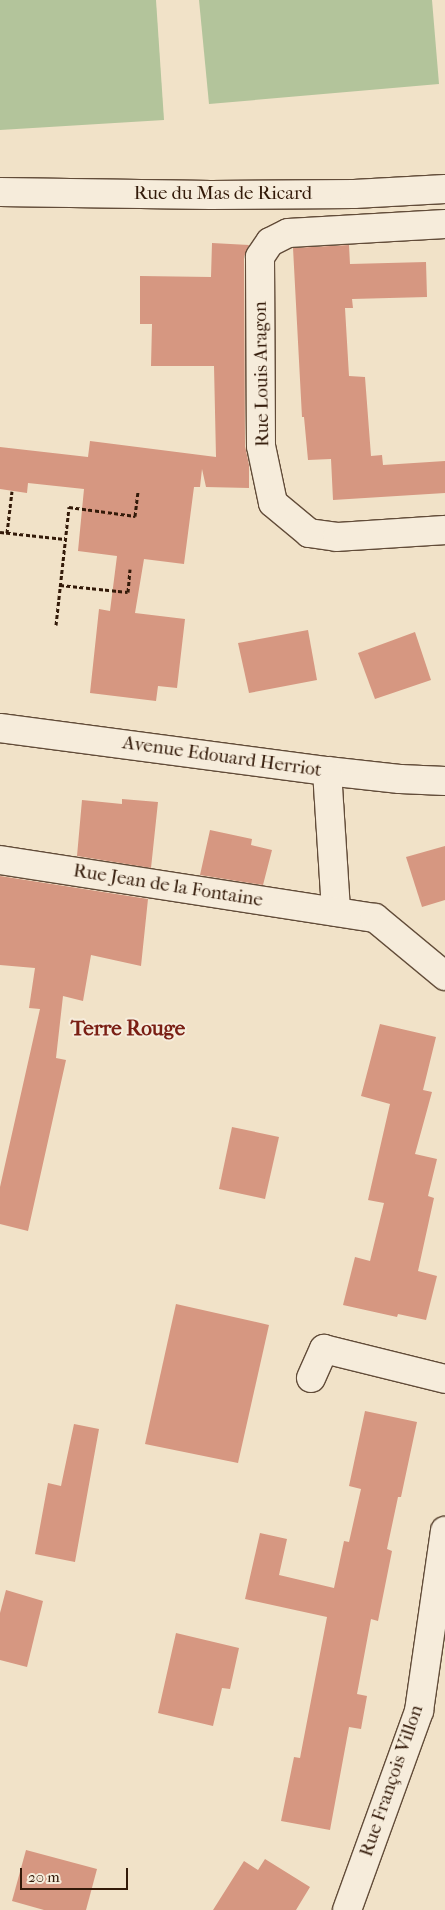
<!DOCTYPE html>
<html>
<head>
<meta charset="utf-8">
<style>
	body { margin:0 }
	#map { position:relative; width:445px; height:1910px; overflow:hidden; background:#f1e2c8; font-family:"IM FELL French Canon",serif }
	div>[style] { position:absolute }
	.green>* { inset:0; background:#b3c49b }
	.building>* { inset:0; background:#d69781 }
	.path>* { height:3px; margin-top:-1.5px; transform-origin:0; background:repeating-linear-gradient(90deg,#331a09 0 4px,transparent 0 6.5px) }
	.roads { filter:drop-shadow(1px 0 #624c39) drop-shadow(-1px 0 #624c39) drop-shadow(0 1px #624c39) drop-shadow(0 -1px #624c39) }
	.minor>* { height:28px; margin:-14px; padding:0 14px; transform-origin:14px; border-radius:14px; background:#f6ecdb }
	span { translate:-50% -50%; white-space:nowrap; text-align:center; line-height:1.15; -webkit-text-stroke:4px #f6ecdb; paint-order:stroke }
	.street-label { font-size:19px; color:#331a09 }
	.quarter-label { font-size:21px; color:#7a1f14; font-weight:700 }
	.scale { position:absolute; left:20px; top:1868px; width:108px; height:22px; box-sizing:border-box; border:2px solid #331a09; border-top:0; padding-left:6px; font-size:15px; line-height:18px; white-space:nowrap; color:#331a09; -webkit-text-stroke:4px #f6ecdb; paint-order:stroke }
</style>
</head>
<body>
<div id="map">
	<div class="green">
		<div style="clip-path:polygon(0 0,156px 0,164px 120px,0 130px)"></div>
		<div style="clip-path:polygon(199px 0,432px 0,439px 84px,209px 104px)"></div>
	</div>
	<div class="building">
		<div style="clip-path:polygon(212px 243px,249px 245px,244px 257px,245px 446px,249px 465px,249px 488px,206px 487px,202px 469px,200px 487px,194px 487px,184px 564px,144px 559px,135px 613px,185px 619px,177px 688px,158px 686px,156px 701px,90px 693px,99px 609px,110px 611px,117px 556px,78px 551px,84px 489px,28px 483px,27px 493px,0 489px,0 447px,88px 457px,90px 441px,216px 457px,214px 366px,151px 366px,152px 324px,140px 324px,140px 276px,211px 277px)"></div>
		<div style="clip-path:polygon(349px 245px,350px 264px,426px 262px,427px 297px,352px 299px,353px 308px,345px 308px,349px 376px,365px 377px,371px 456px,382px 455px,383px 465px,445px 461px,445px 493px,333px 500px,331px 459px,308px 460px,304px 417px,302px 417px,293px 248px)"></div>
		<div style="clip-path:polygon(308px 630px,317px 680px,249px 693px,238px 643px)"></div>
		<div style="clip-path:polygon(415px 632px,431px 680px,375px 699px,358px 653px)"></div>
		<div style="clip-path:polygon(122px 799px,158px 802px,151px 868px,77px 856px,82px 800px,122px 804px)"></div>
		<div style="clip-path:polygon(210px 830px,252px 839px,251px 845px,272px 850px,263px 885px,200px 875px)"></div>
		<div style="clip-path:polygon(445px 846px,445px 900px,422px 907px,406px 857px)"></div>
		<div style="clip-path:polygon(0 876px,148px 899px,141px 966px,91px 955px,83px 1001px,63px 996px,56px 1058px,66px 1060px,28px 1231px,0 1224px,0 1187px,40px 1009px,29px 1008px,35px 968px,0 965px)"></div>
		<div style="clip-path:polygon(380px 1024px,436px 1037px,423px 1090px,432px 1092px,415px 1154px,437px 1159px,428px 1196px,434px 1198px,418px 1271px,437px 1276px,426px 1320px,398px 1314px,397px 1317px,343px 1305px,355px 1257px,370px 1261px,384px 1203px,368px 1200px,390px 1104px,361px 1096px)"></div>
		<div style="clip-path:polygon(232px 1127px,279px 1137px,265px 1199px,219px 1189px)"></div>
		<div style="clip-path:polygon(176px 1304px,269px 1325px,238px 1463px,145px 1444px)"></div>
		<div style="clip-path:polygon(365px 1411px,417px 1422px,401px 1497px,398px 1497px,387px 1549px,392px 1551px,378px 1621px,371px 1619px,357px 1694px,367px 1696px,361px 1729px,349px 1727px,330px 1830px,281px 1821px,294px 1757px,300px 1758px,327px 1617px,245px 1599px,260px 1533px,287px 1539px,279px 1575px,334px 1588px,344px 1541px,349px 1542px,361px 1489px,349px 1486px)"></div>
		<div style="clip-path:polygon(74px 1424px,99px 1429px,75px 1562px,35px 1554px,48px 1483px,61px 1486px)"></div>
		<div style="clip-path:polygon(6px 1590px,43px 1601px,27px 1667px,0 1660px,0 1613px)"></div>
		<div style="clip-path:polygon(176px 1633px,239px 1648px,230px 1689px,222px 1688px,213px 1726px,158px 1713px)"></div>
		<div style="clip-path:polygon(26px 1850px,97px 1869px,86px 1910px,44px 1910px,12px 1901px)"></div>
		<div style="clip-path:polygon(265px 1859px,310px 1887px,296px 1910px,213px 1910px,244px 1861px,258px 1870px)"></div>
	</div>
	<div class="path">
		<div style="left:0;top:532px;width:65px;rotate:6.1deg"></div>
		<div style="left:7px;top:533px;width:42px;rotate:-83.2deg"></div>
		<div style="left:60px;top:585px;width:68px;rotate:5.9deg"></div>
		<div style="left:128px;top:592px;width:23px;rotate:-85deg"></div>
		<div style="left:56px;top:625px;width:119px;rotate:-83.7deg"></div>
		<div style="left:69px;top:507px;width:67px;rotate:7.8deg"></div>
		<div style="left:135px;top:516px;width:25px;rotate:-83deg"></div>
	</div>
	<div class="roads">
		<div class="minor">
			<div style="left:0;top:192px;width:211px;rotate:0.8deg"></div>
			<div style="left:211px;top:195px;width:143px;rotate:-0.4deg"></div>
			<div style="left:354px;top:194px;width:91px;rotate:-3.1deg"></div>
			<div style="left:445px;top:224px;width:157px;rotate:176.7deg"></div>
			<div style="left:288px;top:233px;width:20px;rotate:153deg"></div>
			<div style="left:270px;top:242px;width:18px;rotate:124deg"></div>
			<div style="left:260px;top:257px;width:189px;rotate:89.7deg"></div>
			<div style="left:261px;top:446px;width:58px;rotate:78.1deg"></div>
			<div style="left:273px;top:503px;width:47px;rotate:39.8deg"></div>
			<div style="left:309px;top:533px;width:28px;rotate:8deg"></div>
			<div style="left:337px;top:537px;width:108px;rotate:-3.7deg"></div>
			<div style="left:0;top:728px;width:330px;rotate:7.5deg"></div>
			<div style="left:327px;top:771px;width:73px;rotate:6.3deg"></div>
			<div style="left:400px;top:779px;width:45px;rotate:2.5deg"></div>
			<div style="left:327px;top:771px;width:141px;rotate:86.3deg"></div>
			<div style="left:0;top:860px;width:379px;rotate:8.8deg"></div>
			<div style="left:375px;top:918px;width:91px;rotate:39.6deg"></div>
			<div style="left:311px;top:1378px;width:32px;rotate:-66deg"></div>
			<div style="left:324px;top:1349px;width:125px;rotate:13.9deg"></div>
			<div style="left:347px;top:1910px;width:212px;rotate:-70.1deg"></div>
			<div style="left:419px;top:1711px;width:182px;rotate:-81.8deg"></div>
		</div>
	</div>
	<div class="street-label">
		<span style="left:223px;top:194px">Rue du Mas de Ricard</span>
		<span style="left:262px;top:374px;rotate:-91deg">Rue Louis Aragon</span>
		<span style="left:222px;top:757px;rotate:8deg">Avenue Edouard Herriot</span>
		<span style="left:168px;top:886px;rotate:9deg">Rue Jean de la Fontaine</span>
		<span style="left:392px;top:1781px;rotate:-71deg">Rue François Villon</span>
	</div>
	<div class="quarter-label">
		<span style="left:128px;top:1028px">Terre Rouge</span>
	</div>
	<div class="scale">20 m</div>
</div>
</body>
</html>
